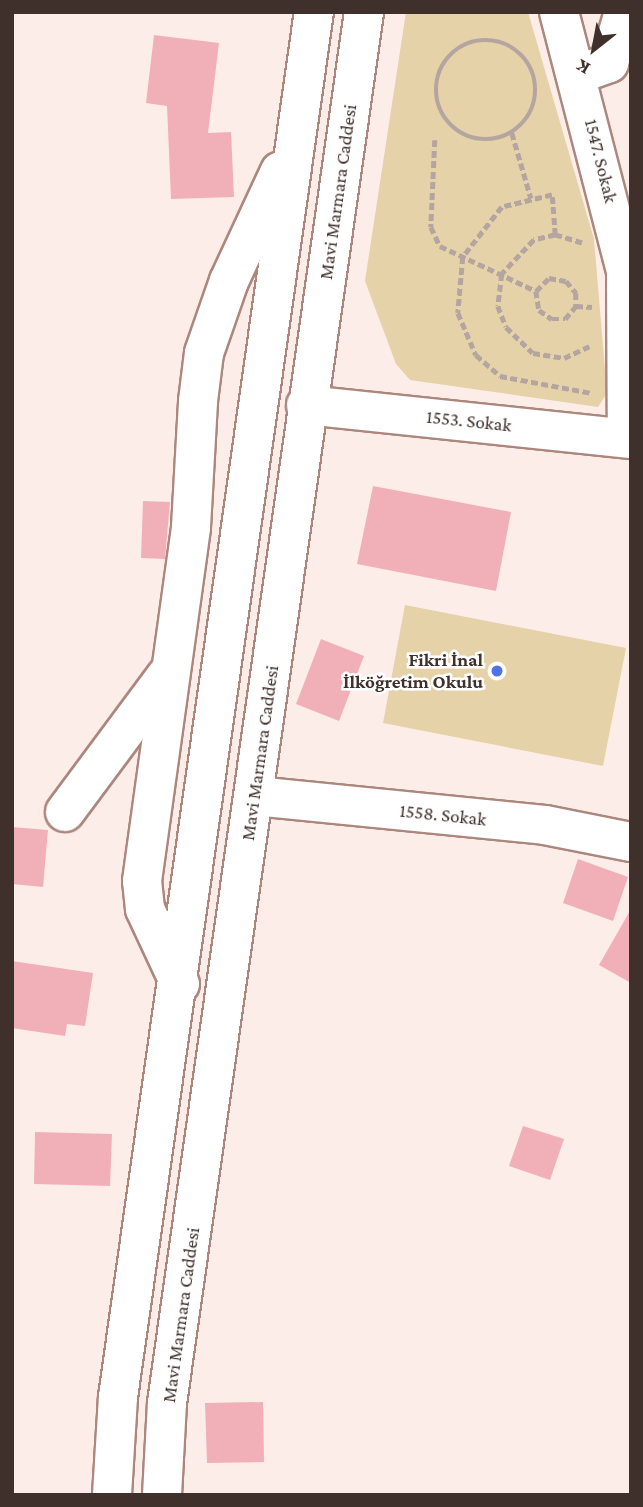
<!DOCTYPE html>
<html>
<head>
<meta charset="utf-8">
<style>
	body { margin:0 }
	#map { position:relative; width:643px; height:1507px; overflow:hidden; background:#fdede8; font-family:"Crimson Pro",serif }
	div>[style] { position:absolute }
	.green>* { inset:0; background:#e5d2a9 }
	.building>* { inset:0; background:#f1b0b8 }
	.path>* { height:4.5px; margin-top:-2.25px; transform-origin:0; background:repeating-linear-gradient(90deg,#b5a5a0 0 7px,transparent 0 10.5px) }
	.path>.ring { margin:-2.25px; padding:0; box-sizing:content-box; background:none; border:4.5px solid #b5a5a0; border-radius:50% }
	.roads { filter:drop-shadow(2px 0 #ab877e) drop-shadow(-2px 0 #ab877e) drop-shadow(0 2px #ab877e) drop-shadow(0 -2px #ab877e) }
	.minor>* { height:38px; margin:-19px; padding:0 19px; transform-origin:19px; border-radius:19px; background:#fff }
	.dots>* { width:19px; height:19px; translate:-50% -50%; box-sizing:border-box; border:4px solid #fefefe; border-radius:50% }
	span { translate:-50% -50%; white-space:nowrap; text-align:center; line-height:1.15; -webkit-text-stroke:5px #fefefe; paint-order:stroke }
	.street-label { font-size:19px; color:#3f302c }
	.poi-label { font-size:19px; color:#3f302c; font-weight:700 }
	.right { translate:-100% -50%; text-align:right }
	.frame { position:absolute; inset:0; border:14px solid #3f302c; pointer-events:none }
	.north { position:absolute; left:559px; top:14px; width:70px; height:70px; -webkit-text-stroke:5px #fefefe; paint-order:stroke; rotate:211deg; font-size:19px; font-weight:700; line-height:28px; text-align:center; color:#3f302c }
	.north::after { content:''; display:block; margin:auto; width:24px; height:32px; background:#3f302c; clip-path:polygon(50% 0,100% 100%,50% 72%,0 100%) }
</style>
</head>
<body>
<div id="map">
	<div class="green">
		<div style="clip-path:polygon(406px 12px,528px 12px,594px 239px,607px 393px,598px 407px,410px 380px,396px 364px,365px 281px)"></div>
		<div style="clip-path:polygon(405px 605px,626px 648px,603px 766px,383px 723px)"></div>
	</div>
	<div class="building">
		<div style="clip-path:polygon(154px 35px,219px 43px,208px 133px,231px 132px,234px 197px,171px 199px,167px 106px,146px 103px)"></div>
		<div style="clip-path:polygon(373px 486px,511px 512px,496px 591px,357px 564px)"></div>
		<div style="clip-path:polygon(143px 501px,170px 502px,165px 559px,141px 558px)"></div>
		<div style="clip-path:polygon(321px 639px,364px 656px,339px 721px,296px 704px)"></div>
		<div style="clip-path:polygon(12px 827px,48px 830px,43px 887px,12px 884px)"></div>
		<div style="clip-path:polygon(578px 859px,628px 877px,613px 921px,563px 903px)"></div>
		<div style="clip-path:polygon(631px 909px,631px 983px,599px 965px)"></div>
		<div style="clip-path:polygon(12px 961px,93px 973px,85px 1026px,67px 1024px,65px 1036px,12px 1028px)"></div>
		<div style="clip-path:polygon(523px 1126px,564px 1139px,550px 1180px,509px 1166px)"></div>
		<div style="clip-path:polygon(35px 1132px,112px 1134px,110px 1186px,34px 1184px)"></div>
		<div style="clip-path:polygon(263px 1402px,264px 1462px,207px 1463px,205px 1403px)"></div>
	</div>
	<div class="path">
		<div class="ring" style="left:436px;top:40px;width:95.5px;height:95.5px"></div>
		<div style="left:512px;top:133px;width:68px;rotate:73.7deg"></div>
		<div style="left:435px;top:140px;width:87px;rotate:92.6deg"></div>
		<div style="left:431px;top:227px;width:21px;rotate:65deg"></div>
		<div style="left:440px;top:246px;width:106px;rotate:25.1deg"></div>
		<div style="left:536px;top:291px;width:19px;rotate:81deg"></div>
		<div style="left:539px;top:310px;width:16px;rotate:35deg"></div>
		<div style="left:552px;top:319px;width:13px"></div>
		<div style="left:565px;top:319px;width:17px;rotate:-50deg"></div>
		<div style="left:576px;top:306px;width:16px;rotate:4deg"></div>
		<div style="left:555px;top:235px;width:40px;rotate:-94.3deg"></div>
		<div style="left:552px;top:195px;width:51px;rotate:166.5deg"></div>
		<div style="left:502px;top:207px;width:63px;rotate:128deg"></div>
		<div style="left:463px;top:257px;width:56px;rotate:95.1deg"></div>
		<div style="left:458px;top:313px;width:46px;rotate:66.8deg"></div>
		<div style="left:476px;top:355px;width:32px;rotate:41deg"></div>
		<div style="left:500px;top:376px;width:94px;rotate:10.5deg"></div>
		<div style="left:582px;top:243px;width:28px;rotate:-163deg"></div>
		<div style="left:555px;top:235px;width:22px;rotate:167deg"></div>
		<div style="left:534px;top:240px;width:47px;rotate:133.3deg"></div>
		<div style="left:502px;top:274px;width:32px;rotate:97deg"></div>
		<div style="left:498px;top:306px;width:22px;rotate:69deg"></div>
		<div style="left:506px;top:327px;width:37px;rotate:44deg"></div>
		<div style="left:533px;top:353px;width:31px;rotate:9deg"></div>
		<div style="left:564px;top:358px;width:29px;rotate:-25deg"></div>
		<div style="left:536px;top:291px;width:18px;rotate:-45deg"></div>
		<div style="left:549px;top:278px;width:17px;rotate:10deg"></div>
		<div style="left:566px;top:281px;width:16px;rotate:50deg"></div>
		<div style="left:576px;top:293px;width:13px;rotate:90deg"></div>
	</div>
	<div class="roads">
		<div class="minor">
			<div style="left:559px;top:12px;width:268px;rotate:75.5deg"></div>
			<div style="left:626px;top:272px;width:166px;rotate:89.7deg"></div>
			<div style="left:579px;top:74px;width:32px;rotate:-20deg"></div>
			<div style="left:609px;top:63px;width:53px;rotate:-73.6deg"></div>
			<div style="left:306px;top:405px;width:327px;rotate:6deg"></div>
			<div style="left:255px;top:796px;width:291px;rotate:5.7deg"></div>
			<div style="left:545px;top:825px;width:88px;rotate:11.2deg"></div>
			<div style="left:65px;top:812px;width:169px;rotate:-53.4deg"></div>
			<div style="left:180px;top:984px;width:83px;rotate:-115deg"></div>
			<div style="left:145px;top:909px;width:28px;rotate:-96deg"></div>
			<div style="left:142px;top:881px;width:357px;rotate:-82.1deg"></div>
			<div style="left:191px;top:527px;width:126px;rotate:-86.8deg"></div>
			<div style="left:198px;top:401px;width:48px;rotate:-82.9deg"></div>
			<div style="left:204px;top:353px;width:76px;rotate:-70.9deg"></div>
			<div style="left:229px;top:281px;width:121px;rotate:-65.1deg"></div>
			<div style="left:112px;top:1495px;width:98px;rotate:-86.5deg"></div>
			<div style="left:118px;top:1397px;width:1399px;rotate:-81.95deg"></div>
			<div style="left:162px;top:1495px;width:92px;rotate:-86.9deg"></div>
			<div style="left:167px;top:1403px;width:1405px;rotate:-81.94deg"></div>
		</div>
	</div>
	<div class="dots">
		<div style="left:497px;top:671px;background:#4f72e6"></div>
	</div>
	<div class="street-label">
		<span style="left:601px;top:161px;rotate:76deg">1547. Sokak</span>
		<span style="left:338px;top:192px;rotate:-82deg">Mavi Marmara Caddesi</span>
		<span style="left:469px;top:421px;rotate:6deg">1553. Sokak</span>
		<span style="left:260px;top:753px;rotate:-82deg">Mavi Marmara Caddesi</span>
		<span style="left:443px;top:815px;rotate:6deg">1558. Sokak</span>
		<span style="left:181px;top:1315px;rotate:-82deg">Mavi Marmara Caddesi</span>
	</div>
	<div class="poi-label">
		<span class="right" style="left:483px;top:671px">Fikri İnal<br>İlköğretim Okulu</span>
	</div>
	<div class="frame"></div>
	<div class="north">K</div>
</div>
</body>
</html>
